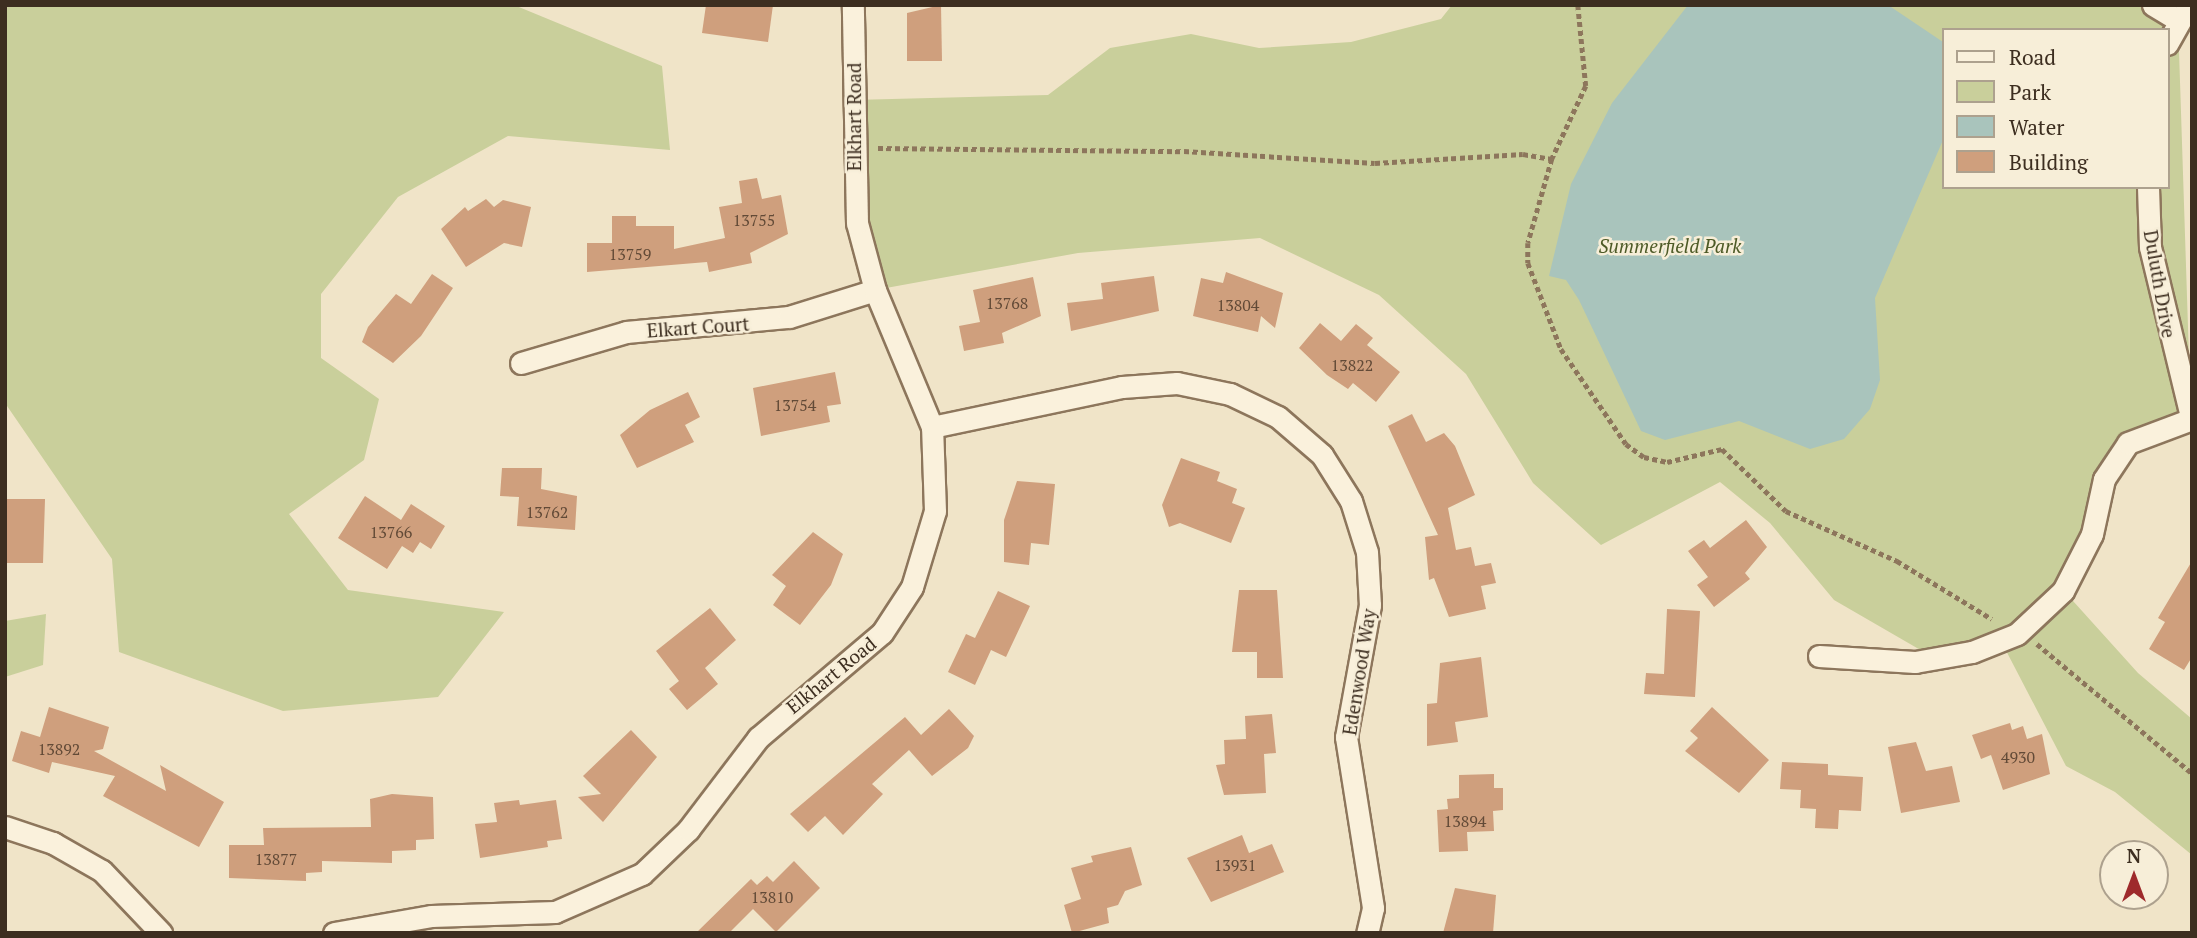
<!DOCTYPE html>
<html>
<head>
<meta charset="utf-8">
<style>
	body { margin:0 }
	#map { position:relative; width:2197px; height:938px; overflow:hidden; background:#f0e4c8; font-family:"PT Serif",serif }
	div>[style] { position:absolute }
	.green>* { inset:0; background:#c9cf9b }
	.water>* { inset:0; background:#a9c4bc }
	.building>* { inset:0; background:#cf9f7d }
	.path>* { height:4.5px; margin-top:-2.25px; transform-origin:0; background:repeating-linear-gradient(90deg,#8d765c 0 5px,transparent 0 8.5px) }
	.roads { filter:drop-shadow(2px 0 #8d765c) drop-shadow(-2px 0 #8d765c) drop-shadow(0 2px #8d765c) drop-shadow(0 -2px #8d765c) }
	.street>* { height:21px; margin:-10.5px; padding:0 10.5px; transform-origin:10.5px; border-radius:10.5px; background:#faf1dc }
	span { translate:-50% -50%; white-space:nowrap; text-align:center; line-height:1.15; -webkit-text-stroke:5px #f7eed8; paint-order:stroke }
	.number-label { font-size:16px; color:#624a37 }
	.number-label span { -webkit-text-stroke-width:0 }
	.street-label { font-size:19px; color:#3d2e20 }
	.park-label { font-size:19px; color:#4d5a26; font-style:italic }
	.frame { position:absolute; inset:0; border:7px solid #3d2e20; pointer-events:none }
	.legend { position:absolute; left:1942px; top:28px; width:228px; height:161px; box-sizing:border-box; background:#f7eed8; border:2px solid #ada18e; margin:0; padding:9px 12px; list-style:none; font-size:21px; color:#3d2e20 }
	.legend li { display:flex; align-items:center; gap:14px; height:35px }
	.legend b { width:35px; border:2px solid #ada18e }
	.north { position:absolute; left:2099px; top:840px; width:70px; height:70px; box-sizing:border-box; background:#f7eed8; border:2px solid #ada18e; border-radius:50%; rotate:0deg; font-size:19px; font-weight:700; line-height:28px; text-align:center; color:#3d2e20 }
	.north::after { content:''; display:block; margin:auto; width:24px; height:32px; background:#9e2a2b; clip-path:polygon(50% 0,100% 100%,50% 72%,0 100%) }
</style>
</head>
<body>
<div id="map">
	<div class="green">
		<div style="clip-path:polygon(5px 5px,514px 5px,662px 66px,670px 150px,508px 136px,398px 197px,321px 294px,321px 358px,379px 399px,364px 460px,289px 514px,348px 590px,504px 612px,438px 697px,283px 711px,119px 652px,112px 559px,5px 403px)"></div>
		<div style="clip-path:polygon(evenodd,1452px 5px,2153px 5px,2178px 20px,2191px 419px,2128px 444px,2064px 591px,2138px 673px,2192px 719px,2192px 855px,2115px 792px,2066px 766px,2001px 641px,1936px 659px,1834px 600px,1770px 523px,1720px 482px,1601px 545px,1533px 483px,1466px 374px,1379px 295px,1260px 238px,1078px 253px,875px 290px,853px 100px,1048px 95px,1110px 48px,1191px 34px,1259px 48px,1351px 42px,1441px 19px,1452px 5px,1943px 30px,2167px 30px,2167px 187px,1943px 187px,1943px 30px)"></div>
		<div style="clip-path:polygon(46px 614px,43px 665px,5px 677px,5px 621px)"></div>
	</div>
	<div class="water">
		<div style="clip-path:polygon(1688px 5px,1888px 5px,1943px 42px,1943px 140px,1875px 298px,1880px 380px,1870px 409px,1844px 439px,1810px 449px,1739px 421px,1665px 440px,1641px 431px,1579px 300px,1566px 280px,1549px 276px,1571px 184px,1612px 103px)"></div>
	</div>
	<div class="building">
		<div style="clip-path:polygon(706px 5px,773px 5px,768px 42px,702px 33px)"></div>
		<div style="clip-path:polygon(941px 5px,942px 61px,907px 61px,907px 13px)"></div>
		<div style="clip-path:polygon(757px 178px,762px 199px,781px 195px,788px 234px,750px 253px,752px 263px,709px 272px,707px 262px,587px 272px,587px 243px,612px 243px,612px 216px,636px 216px,636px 226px,674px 226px,674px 249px,725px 238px,719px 207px,742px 203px,739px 181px)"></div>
		<div style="clip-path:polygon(486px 199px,494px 207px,503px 200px,531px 207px,522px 247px,504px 243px,466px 267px,441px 229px,465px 207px,468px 211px)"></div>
		<div style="clip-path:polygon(1226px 272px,1283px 293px,1275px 328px,1261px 316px,1258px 332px,1193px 316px,1201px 278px,1223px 283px)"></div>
		<div style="clip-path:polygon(432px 274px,453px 288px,421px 336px,393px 363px,362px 342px,368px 327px,396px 294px,411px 304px)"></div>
		<div style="clip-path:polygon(1154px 276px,1159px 311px,1071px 331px,1067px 303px,1103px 299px,1101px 283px)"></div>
		<div style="clip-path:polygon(1033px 277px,1041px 316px,1002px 333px,1004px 343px,964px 351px,959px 326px,980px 322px,973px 290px)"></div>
		<div style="clip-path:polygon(1320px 323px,1341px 341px,1356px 324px,1373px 338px,1367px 345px,1400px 372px,1376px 402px,1353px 383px,1348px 389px,1327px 375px,1299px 348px)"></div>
		<div style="clip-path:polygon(835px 372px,841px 404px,827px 406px,830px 422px,761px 436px,753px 388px)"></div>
		<div style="clip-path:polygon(688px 392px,700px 417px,685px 425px,694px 442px,637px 468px,620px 435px,650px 410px)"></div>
		<div style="clip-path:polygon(1412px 414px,1426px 442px,1444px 433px,1455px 446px,1475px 495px,1448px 508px,1456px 550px,1471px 547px,1475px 566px,1491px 563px,1496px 583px,1481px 586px,1486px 609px,1449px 617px,1434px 578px,1429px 580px,1425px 537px,1438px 535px,1388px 426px)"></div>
		<div style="clip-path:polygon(1181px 458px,1220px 472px,1217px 481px,1237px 489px,1232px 503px,1245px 508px,1231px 543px,1180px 523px,1169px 527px,1162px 505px)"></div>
		<div style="clip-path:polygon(502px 468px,542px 468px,541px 489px,577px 496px,575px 530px,517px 526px,519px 497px,500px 496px)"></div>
		<div style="clip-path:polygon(1017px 481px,1055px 484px,1049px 545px,1031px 543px,1029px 565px,1004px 562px,1004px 520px)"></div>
		<div style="clip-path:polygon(365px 496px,401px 520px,411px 504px,445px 526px,431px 549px,420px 542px,413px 553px,402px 546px,387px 569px,338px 538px)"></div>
		<div style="clip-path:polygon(5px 499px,45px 499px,43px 563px,5px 563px)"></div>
		<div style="clip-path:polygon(1746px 520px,1767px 547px,1745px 573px,1750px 579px,1714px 607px,1697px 585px,1708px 577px,1688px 551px,1704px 540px,1710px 548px)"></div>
		<div style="clip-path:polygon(813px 532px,843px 554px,831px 585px,800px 625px,773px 605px,786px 586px,772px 575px)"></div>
		<div style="clip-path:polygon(2192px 561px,2192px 657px,2184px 670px,2149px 649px,2165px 622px,2158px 618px)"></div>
		<div style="clip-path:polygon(1239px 590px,1277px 590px,1283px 678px,1257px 678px,1257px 652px,1232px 652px)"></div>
		<div style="clip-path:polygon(998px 591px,1030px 606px,1006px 657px,991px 650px,975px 685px,948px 672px,966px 634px,975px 638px)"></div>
		<div style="clip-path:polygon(710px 608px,736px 640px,705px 668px,718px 684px,687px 710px,669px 689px,679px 681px,656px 651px)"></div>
		<div style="clip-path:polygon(1667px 609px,1700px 611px,1695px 697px,1644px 694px,1646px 673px,1664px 674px)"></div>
		<div style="clip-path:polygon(1481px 657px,1488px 717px,1455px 722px,1458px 742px,1427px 746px,1427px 704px,1437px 703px,1440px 663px)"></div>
		<div style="clip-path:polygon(49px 707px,109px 727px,103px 749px,94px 751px,166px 791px,160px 765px,224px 802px,199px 847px,103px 796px,115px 776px,52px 762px,49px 773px,12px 761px,21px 731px,40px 737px)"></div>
		<div style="clip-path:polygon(1712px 707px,1769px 760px,1739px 793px,1685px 751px,1698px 738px,1690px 731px)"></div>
		<div style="clip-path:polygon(949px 709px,974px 736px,968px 748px,932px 776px,909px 750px,872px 784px,883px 794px,843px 835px,825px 816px,808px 832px,790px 814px,905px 717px,921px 735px)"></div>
		<div style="clip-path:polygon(1272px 714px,1276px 753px,1264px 754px,1266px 793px,1224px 795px,1216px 765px,1225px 764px,1224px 740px,1246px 739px,1245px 716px)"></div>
		<div style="clip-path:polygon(2010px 723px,2012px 730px,2023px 726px,2027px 739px,2042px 734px,2050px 774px,2003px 790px,1991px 755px,1981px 759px,1972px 735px)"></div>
		<div style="clip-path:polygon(631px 730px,657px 757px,603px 822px,578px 797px,601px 794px,583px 776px)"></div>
		<div style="clip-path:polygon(1916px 742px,1926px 771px,1952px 766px,1960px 802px,1901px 813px,1888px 747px)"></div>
		<div style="clip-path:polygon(1782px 762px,1828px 764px,1828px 775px,1863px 777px,1861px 811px,1839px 810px,1838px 829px,1815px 828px,1816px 809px,1800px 808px,1801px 790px,1780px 789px)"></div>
		<div style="clip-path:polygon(1494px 774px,1494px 788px,1503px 788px,1503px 810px,1493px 811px,1494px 831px,1467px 832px,1468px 851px,1439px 852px,1437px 810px,1448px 809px,1447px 799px,1459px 798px,1459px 775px)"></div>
		<div style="clip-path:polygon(392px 794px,433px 797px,434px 839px,416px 840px,416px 850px,392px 851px,392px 863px,322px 861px,322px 872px,306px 873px,306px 881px,229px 878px,229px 845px,264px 845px,263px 828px,371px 827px,370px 799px)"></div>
		<div style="clip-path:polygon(519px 800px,520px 805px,556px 800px,562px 839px,547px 841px,548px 847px,480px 858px,475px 824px,497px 822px,494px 803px)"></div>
		<div style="clip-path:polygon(1242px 835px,1249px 853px,1272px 844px,1284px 872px,1211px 902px,1187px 858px)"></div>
		<div style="clip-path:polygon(1131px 847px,1142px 885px,1125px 891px,1118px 905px,1107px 908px,1109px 923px,1072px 933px,1064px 905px,1081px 899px,1071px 868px,1093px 862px,1091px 856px)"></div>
		<div style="clip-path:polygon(794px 861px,820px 888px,776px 932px,753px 909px,729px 933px,696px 933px,751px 879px,757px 885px,767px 876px,773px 882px)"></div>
		<div style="clip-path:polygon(1455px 888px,1496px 895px,1493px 933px,1443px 933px)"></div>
	</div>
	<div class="path">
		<div style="left:1578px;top:5px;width:81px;rotate:84.4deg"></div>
		<div style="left:1586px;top:86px;width:81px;rotate:115deg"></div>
		<div style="left:1552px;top:159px;width:87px;rotate:105.9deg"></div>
		<div style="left:1528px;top:243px;width:20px;rotate:90deg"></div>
		<div style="left:1528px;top:263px;width:92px;rotate:69deg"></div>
		<div style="left:1561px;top:349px;width:115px;rotate:55.6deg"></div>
		<div style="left:1626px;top:444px;width:22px;rotate:36deg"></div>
		<div style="left:1644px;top:457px;width:24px;rotate:12deg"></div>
		<div style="left:1667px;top:462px;width:57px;rotate:-13.3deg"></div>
		<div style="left:1722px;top:449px;width:89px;rotate:44.1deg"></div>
		<div style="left:1786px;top:511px;width:122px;rotate:24.2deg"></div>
		<div style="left:1897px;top:561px;width:111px;rotate:31.4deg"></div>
		<div style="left:878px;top:148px;width:306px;rotate:0.6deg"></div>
		<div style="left:1184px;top:151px;width:191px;rotate:3.6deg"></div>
		<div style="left:1375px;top:163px;width:148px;rotate:-3.5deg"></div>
		<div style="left:1523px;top:154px;width:29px;rotate:10deg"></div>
		<div style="left:2037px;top:644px;width:202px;rotate:39.8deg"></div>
	</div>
	<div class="roads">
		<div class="street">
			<div style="left:2153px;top:5px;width:29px;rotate:31deg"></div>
			<div style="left:2167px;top:44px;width:45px;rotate:-60.6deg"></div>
			<div style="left:2148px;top:187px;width:60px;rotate:88.1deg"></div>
			<div style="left:2150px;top:247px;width:178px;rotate:76.4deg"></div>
			<div style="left:521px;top:363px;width:109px;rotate:-16.4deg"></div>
			<div style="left:626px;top:332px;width:164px;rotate:-5.3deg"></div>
			<div style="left:789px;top:317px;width:90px;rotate:-17.4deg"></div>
			<div style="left:932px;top:427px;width:194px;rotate:-11.9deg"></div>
			<div style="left:1122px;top:387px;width:55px;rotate:-4.2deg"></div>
			<div style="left:1177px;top:383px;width:54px;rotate:11.7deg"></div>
			<div style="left:1230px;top:394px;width:53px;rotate:25.6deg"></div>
			<div style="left:1278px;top:417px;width:58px;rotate:40.8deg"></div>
			<div style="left:1322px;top:455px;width:54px;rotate:57.8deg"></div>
			<div style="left:1351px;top:501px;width:53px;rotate:72.6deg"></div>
			<div style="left:1367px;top:552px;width:53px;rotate:86.8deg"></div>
			<div style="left:1370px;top:605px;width:134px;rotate:100.3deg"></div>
			<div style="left:1346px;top:737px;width:173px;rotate:81deg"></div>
			<div style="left:1373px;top:908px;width:26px;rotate:103deg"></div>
			<div style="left:1819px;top:656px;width:96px;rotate:3.6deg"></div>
			<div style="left:1915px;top:662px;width:58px;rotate:-10deg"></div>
			<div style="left:1972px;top:652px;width:48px;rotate:-21.8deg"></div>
			<div style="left:2017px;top:634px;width:63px;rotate:-43.1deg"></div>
			<div style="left:2063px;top:591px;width:64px;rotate:-63deg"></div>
			<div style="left:2092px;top:534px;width:56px;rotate:-77.7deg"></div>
			<div style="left:2104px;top:479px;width:43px;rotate:-56.3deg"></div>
			<div style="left:2128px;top:443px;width:68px;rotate:-20.6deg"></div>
			<div style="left:5px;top:827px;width:51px;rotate:18.4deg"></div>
			<div style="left:53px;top:843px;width:56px;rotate:29.7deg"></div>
			<div style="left:102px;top:871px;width:86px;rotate:46.4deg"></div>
			<div style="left:334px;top:933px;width:98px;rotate:-9.9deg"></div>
			<div style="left:431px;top:916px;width:124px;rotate:-1.8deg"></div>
			<div style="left:555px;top:912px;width:95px;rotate:-23.6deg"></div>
			<div style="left:642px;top:874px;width:64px;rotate:-43.7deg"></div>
			<div style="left:688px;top:830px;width:116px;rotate:-52.7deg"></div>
			<div style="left:758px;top:738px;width:162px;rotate:-40.3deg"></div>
			<div style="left:882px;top:633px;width:55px;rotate:-56.9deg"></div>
			<div style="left:912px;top:587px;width:79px;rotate:-73.2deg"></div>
			<div style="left:935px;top:511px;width:84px;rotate:-92deg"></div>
			<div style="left:932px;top:427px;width:148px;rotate:-112.6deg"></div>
			<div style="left:875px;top:290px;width:69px;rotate:-105deg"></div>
			<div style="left:857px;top:223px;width:218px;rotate:-91.1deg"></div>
		</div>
	</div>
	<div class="number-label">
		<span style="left:754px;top:220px">13755</span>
		<span style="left:630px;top:254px">13759</span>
		<span style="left:1007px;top:303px">13768</span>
		<span style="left:1238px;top:305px">13804</span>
		<span style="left:1352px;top:365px">13822</span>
		<span style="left:795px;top:405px">13754</span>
		<span style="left:547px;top:512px">13762</span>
		<span style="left:391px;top:532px">13766</span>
		<span style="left:59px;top:749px">13892</span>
		<span style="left:2018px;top:757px">4930</span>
		<span style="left:1465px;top:821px">13894</span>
		<span style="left:276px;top:859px">13877</span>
		<span style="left:1235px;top:865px">13931</span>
		<span style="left:772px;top:897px">13810</span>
	</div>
	<div class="street-label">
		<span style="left:854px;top:117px;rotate:-90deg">Elkhart Road</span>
		<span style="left:2160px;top:284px;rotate:80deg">Duluth Drive</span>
		<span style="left:698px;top:327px;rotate:-4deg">Elkart Court</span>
		<span style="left:1359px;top:672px;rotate:-81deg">Edenwood Way</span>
		<span style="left:831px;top:675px;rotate:-39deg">Elkhart Road</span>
	</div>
	<div class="park-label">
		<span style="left:1670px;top:246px">Summerfield Park</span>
	</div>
	<div class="frame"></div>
	<ul class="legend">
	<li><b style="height:9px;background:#faf1dc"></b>Road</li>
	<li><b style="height:19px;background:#c9cf9b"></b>Park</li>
	<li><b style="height:19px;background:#a9c4bc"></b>Water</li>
	<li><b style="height:19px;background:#cf9f7d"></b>Building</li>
	</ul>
	<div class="north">N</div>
</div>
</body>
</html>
